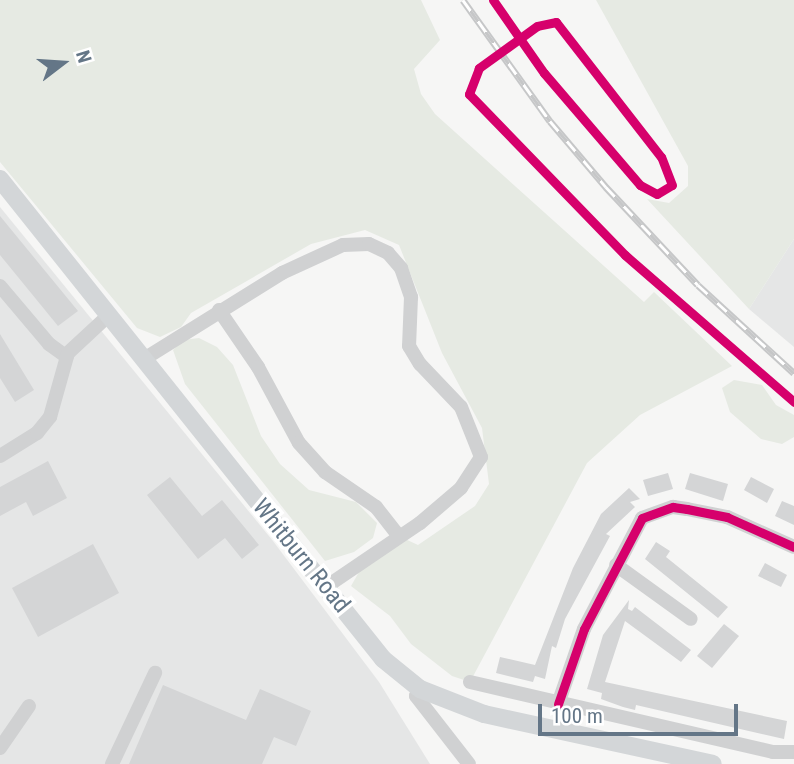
<!DOCTYPE html>
<html>
<head>
<meta charset="utf-8">
<style>
	body { margin:0 }
	#map { position:relative; width:794px; height:764px; overflow:hidden; background:#f6f6f5; font-family:"Roboto Condensed",sans-serif }
	div>[style] { position:absolute }
	.built>* { inset:0; background:#e5e6e6 }
	.green>* { inset:0; background:#e6eae3 }
	.building>* { inset:0; background:#d4d5d6 }
	.minor>* { height:14px; margin:-7px; padding:0 7px; transform-origin:7px; border-radius:7px; background:#d0d1d2 }
	.major>* { height:18px; margin:-9px; padding:0 9px; transform-origin:9px; border-radius:9px; background:#d3d6d8 }
	.rail>* { height:7px; margin-top:-3.5px; transform-origin:0; background:repeating-linear-gradient(90deg,#fff 0 13px,#c6c7c8 0 26px); box-sizing:border-box; border-block:2px solid #c6c7c8 }
	.cycleway>* { height:9px; margin:-4.5px; padding:0 4.5px; transform-origin:4.5px; border-radius:4.5px; background:#d6006c }
	span { translate:-50% -50%; white-space:nowrap; text-align:center; line-height:1.15; -webkit-text-stroke:7px #fff; paint-order:stroke }
	.street-label { font-size:24px; color:#647687 }
	.north { position:absolute; left:28px; top:28px; width:70px; height:70px; -webkit-text-stroke:5px #fff; paint-order:stroke; rotate:73deg; font-size:19px; font-weight:700; line-height:28px; text-align:center; color:#647687 }
	.north::after { content:''; display:block; margin:auto; width:24px; height:32px; background:#647687; clip-path:polygon(50% 0,100% 100%,50% 72%,0 100%) }
	.scale { position:absolute; left:538px; top:704px; width:200px; height:32px; box-sizing:border-box; border:4px solid #647687; border-top:0; padding-left:9px; font-size:21px; line-height:24px; white-space:nowrap; color:#647687; -webkit-text-stroke:5px #fff; paint-order:stroke }
</style>
</head>
<body>
<div id="map">
	<div class="built">
		<div style="clip-path:polygon(0 207px,273px 541px,379px 682px,430px 764px,0 764px)"></div>
		<div style="clip-path:polygon(794px 239px,794px 347px,749px 309px)"></div>
	</div>
	<div class="green">
		<div style="clip-path:polygon(0 0,421px 0,440px 40px,414px 69px,421px 94px,435px 114px,644px 302px,654px 292px,732px 366px,640px 415px,587px 463px,470px 682px,452px 676px,411px 644px,390px 616px,351px 586px,359px 572px,403px 538px,418px 545px,475px 506px,489px 484px,482px 428px,442px 353px,399px 245px,365px 230px,311px 244px,191px 313px,181px 327px,160px 337px,137px 328px,0 162px)"></div>
		<div style="clip-path:polygon(596px 0,794px 0,794px 239px,749px 309px,647px 199px,669px 203px,688px 186px,688px 166px)"></div>
		<div style="clip-path:polygon(199px 338px,217px 347px,233px 365px,261px 436px,280px 464px,309px 490px,356px 502px,377px 523px,373px 538px,354px 552px,325px 561px,185px 384px,173px 350px,183px 340px)"></div>
		<div style="clip-path:polygon(734px 380px,762px 385px,776px 405px,794px 415px,794px 437px,782px 444px,761px 439px,730px 412px,722px 388px)"></div>
	</div>
	<div class="building">
		<div style="clip-path:polygon(0 216px,78px 311px,58px 326px,0 255px)"></div>
		<div style="clip-path:polygon(0 334px,34px 390px,15px 402px,0 378px)"></div>
		<div style="clip-path:polygon(48px 461px,67px 498px,33px 516px,26px 502px,0 516px,0 487px)"></div>
		<div style="clip-path:polygon(668px 473px,673px 489px,648px 496px,643px 480px)"></div>
		<div style="clip-path:polygon(690px 473px,728px 484px,723px 501px,685px 489px)"></div>
		<div style="clip-path:polygon(170px 477px,202px 516px,222px 500px,259px 545px,242px 559px,225px 538px,198px 559px,147px 495px)"></div>
		<div style="clip-path:polygon(751px 477px,774px 489px,767px 503px,744px 490px)"></div>
		<div style="clip-path:polygon(629px 488px,640px 499px,630px 502px,635px 507px,606px 534px,610px 536px,565px 619px,556px 648px,552px 646px,545px 679px,535px 676px,533px 682px,496px 673px,500px 657px,535px 665px,573px 568px,601px 514px)"></div>
		<div style="clip-path:polygon(782px 501px,794px 506px,794px 525px,775px 516px)"></div>
		<div style="clip-path:polygon(656px 542px,670px 551px,666px 557px,728px 607px,718px 618px,645px 559px)"></div>
		<div style="clip-path:polygon(93px 544px,119px 593px,38px 637px,12px 588px)"></div>
		<div style="clip-path:polygon(765px 563px,787px 575px,781px 587px,758px 576px)"></div>
		<div style="clip-path:polygon(629px 600px,628px 609px,632px 611px,635px 607px,691px 650px,681px 662px,625px 621px,605px 682px,787px 721px,784px 739px,636px 705px,635px 710px,623px 707px,601px 699px,602px 693px,587px 689px,603px 635px)"></div>
		<div style="clip-path:polygon(724px 624px,739px 636px,712px 668px,697px 656px)"></div>
		<div style="clip-path:polygon(163px 685px,246px 720px,260px 689px,311px 711px,296px 746px,274px 737px,262px 764px,129px 764px)"></div>
	</div>
	<div class="minor">
		<div style="left:0;top:286px;width:76px;rotate:49.8deg"></div>
		<div style="left:49px;top:344px;width:22px;rotate:36deg"></div>
		<div style="left:219px;top:310px;width:69px;rotate:55.6deg"></div>
		<div style="left:258px;top:367px;width:86px;rotate:61.7deg"></div>
		<div style="left:299px;top:443px;width:39px;rotate:48deg"></div>
		<div style="left:325px;top:472px;width:62px;rotate:34.5deg"></div>
		<div style="left:376px;top:507px;width:37px;rotate:52deg"></div>
		<div style="left:144px;top:359px;width:163px;rotate:-31.9deg"></div>
		<div style="left:282px;top:273px;width:67px;rotate:-24.7deg"></div>
		<div style="left:343px;top:245px;width:26px;rotate:-2deg"></div>
		<div style="left:369px;top:244px;width:21px;rotate:25deg"></div>
		<div style="left:388px;top:253px;width:20px;rotate:49deg"></div>
		<div style="left:401px;top:268px;width:31px;rotate:71deg"></div>
		<div style="left:411px;top:297px;width:49px;rotate:92.3deg"></div>
		<div style="left:409px;top:346px;width:21px;rotate:59deg"></div>
		<div style="left:420px;top:364px;width:59px;rotate:46.4deg"></div>
		<div style="left:461px;top:407px;width:54px;rotate:68.2deg"></div>
		<div style="left:481px;top:457px;width:37px;rotate:123deg"></div>
		<div style="left:461px;top:488px;width:54px;rotate:139.5deg"></div>
		<div style="left:420px;top:523px;width:114px;rotate:145.8deg"></div>
		<div style="left:0;top:456px;width:44px;rotate:-31.9deg"></div>
		<div style="left:37px;top:433px;width:21px;rotate:-51deg"></div>
		<div style="left:50px;top:417px;width:66px;rotate:-74.3deg"></div>
		<div style="left:68px;top:353px;width:56px;rotate:-42.8deg"></div>
		<div style="left:616px;top:565px;width:92px;rotate:35.8deg"></div>
		<div style="left:470px;top:682px;width:311px;rotate:13deg"></div>
		<div style="left:773px;top:752px;width:21px"></div>
		<div style="left:420px;top:689px;width:8px;rotate:120deg"></div>
		<div style="left:416px;top:696px;width:86px;rotate:52.1deg"></div>
		<div style="left:558px;top:704px;width:79px;rotate:-70.9deg"></div>
		<div style="left:584px;top:629px;width:125px;rotate:-62.4deg"></div>
		<div style="left:642px;top:518px;width:33px;rotate:-20deg"></div>
		<div style="left:673px;top:507px;width:14px;rotate:8deg"></div>
		<div style="left:687px;top:509px;width:41px;rotate:11.3deg"></div>
		<div style="left:727px;top:517px;width:73px;rotate:24.1deg"></div>
		<div style="left:0;top:748px;width:51px;rotate:-55.4deg"></div>
		<div style="left:112px;top:764px;width:101px;rotate:-64.7deg"></div>
	</div>
	<div class="major">
		<div style="left:0;top:179px;width:614px;rotate:51.41deg"></div>
		<div style="left:383px;top:659px;width:48px;rotate:39deg"></div>
		<div style="left:420px;top:689px;width:69px;rotate:21.3deg"></div>
		<div style="left:484px;top:714px;width:234px;rotate:12.3deg"></div>
	</div>
	<div class="rail">
		<div style="left:463px;top:0;width:149px;rotate:54.3deg"></div>
		<div style="left:550px;top:121px;width:87px;rotate:49.7deg"></div>
		<div style="left:606px;top:187px;width:134px;rotate:46.8deg"></div>
		<div style="left:698px;top:285px;width:130px;rotate:42.5deg"></div>
	</div>
	<div class="cycleway">
		<div style="left:493px;top:0;width:89px;rotate:55.1deg"></div>
		<div style="left:544px;top:73px;width:148px;rotate:49.4deg"></div>
		<div style="left:640px;top:185px;width:19px;rotate:28deg"></div>
		<div style="left:657px;top:194px;width:17px;rotate:-31deg"></div>
		<div style="left:672px;top:185px;width:30px;rotate:-111deg"></div>
		<div style="left:661px;top:157px;width:171px;rotate:-127.9deg"></div>
		<div style="left:556px;top:22px;width:19px;rotate:168deg"></div>
		<div style="left:537px;top:26px;width:72px;rotate:144.1deg"></div>
		<div style="left:479px;top:68px;width:28px;rotate:111deg"></div>
		<div style="left:469px;top:94px;width:224px;rotate:45.9deg"></div>
		<div style="left:625px;top:255px;width:224px;rotate:41deg"></div>
		<div style="left:558px;top:704px;width:79px;rotate:-70.9deg"></div>
		<div style="left:584px;top:629px;width:125px;rotate:-62.4deg"></div>
		<div style="left:642px;top:518px;width:33px;rotate:-20deg"></div>
		<div style="left:673px;top:507px;width:14px;rotate:8deg"></div>
		<div style="left:687px;top:509px;width:41px;rotate:11.3deg"></div>
		<div style="left:727px;top:517px;width:73px;rotate:24.1deg"></div>
	</div>
	<div class="street-label">
		<span style="left:301px;top:556px;rotate:51deg">Whitburn Road</span>
	</div>
	<div class="north">N</div>
	<div class="scale">100 m</div>
</div>
</body>
</html>
